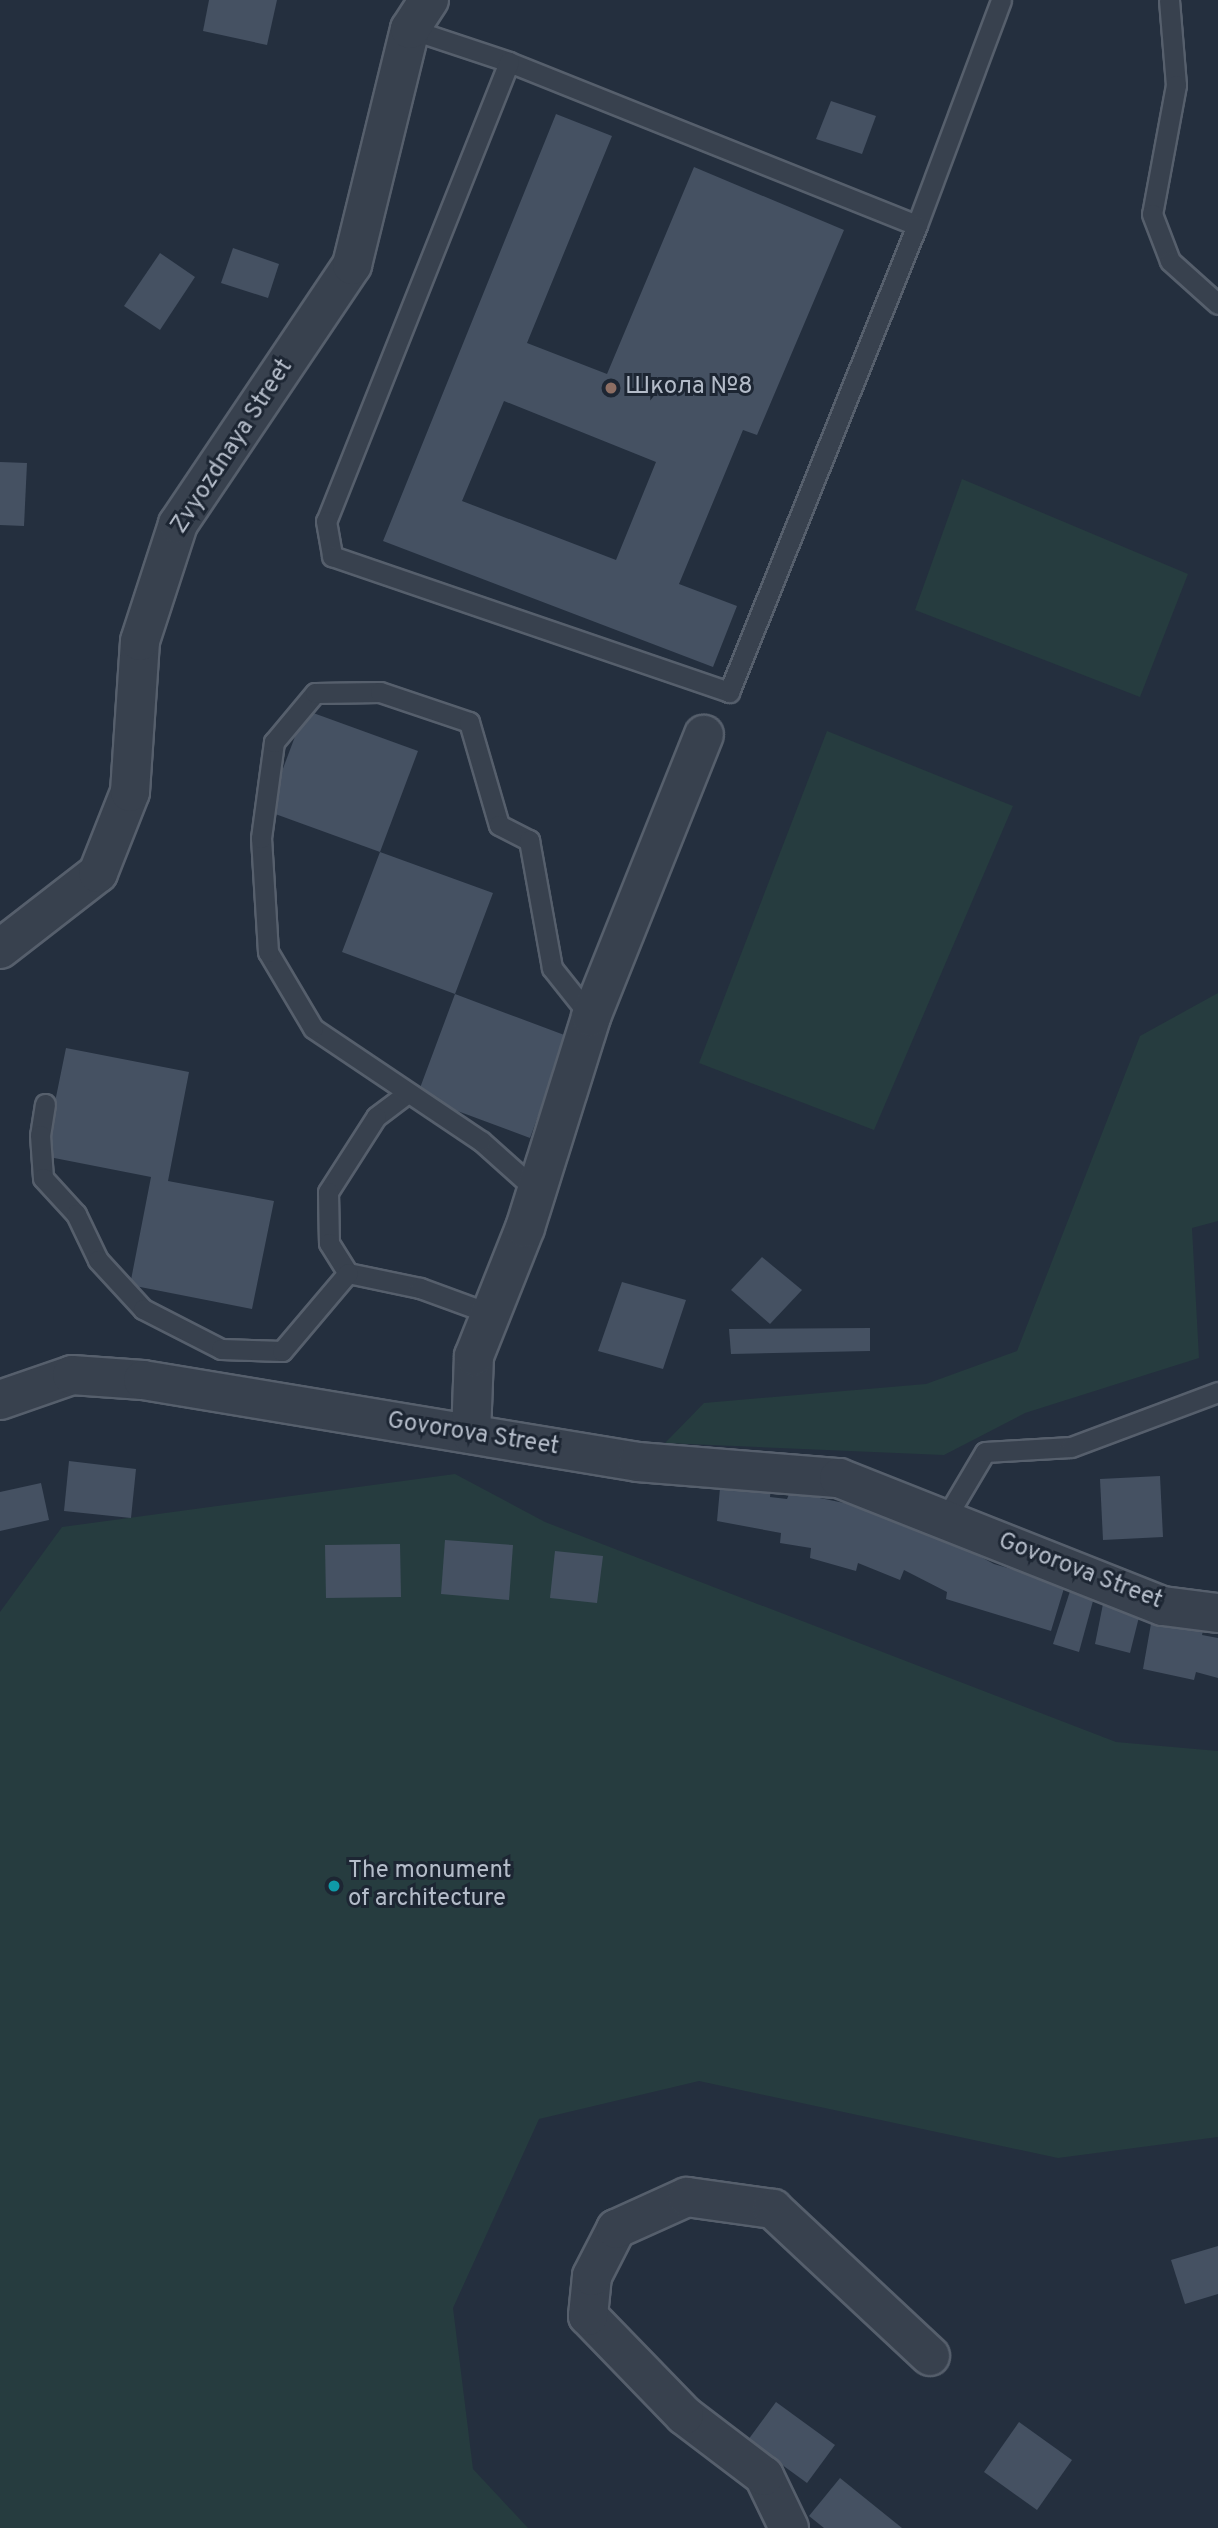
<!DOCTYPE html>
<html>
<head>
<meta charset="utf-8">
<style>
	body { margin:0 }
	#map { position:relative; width:1218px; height:2528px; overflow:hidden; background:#242f3e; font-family:Overpass,sans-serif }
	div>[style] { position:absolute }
	.green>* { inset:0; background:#263c3f }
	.building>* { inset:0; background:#455162 }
	.roads { filter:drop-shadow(2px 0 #565f6c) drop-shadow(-2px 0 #565f6c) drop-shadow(0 2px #565f6c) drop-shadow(0 -2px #565f6c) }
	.lane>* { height:19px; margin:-9.5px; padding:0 9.5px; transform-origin:9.5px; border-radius:9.5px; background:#38414e }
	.street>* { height:38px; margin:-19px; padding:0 19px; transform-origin:19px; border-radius:19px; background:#38414e }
	.dots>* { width:19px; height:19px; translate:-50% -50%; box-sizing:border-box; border:4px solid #1d2633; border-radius:50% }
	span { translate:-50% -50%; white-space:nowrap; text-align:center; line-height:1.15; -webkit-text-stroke:6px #1d2633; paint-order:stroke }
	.poi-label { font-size:24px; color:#b4bcc9 }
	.left { translate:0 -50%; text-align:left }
	.street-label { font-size:24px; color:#b4bcc9 }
</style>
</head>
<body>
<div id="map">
	<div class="green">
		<div style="clip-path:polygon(962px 479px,1188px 574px,1140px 697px,915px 610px)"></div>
		<div style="clip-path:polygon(827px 731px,1013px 806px,874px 1130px,699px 1063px)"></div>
		<div style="clip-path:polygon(1218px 993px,1218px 1221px,1192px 1228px,1199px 1358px,1025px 1413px,944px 1455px,665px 1443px,704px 1403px,926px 1384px,1017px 1351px,1140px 1036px)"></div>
		<div style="clip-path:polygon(455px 1474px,545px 1522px,1116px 1742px,1218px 1751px,1218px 2137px,1058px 2158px,699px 2081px,539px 2119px,453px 2308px,473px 2469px,528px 2528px,0 2528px,0 1612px,62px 1527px)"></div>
	</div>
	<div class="building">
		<div style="clip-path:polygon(209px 0,277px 0,267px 45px,203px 31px)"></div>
		<div style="clip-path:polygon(831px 101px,876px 116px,862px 154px,816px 139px)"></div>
		<div style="clip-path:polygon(evenodd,556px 114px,612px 136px,527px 343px,607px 374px,694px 167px,844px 230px,757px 435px,743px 430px,679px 584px,737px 606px,713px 667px,383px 541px,556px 114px,504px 401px,656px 462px,616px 560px,462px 501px,504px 401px)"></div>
		<div style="clip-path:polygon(233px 248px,279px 264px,268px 298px,221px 283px)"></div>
		<div style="clip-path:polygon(160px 253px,195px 277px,160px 330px,124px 306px)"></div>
		<div style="clip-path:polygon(0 462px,27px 463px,24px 526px,0 525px)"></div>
		<div style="clip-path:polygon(305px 710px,418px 751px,380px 852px,267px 811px)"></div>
		<div style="clip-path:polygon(380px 852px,493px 893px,455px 994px,567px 1036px,530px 1138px,417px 1096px,455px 994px,342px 952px)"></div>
		<div style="clip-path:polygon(66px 1048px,189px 1072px,168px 1181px,274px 1201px,252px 1309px,130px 1285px,151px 1177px,44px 1156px)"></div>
		<div style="clip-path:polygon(762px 1257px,802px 1290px,770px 1324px,731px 1290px)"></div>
		<div style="clip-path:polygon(622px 1282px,686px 1300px,663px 1369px,598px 1351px)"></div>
		<div style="clip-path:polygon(870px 1328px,870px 1351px,731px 1354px,729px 1329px)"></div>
		<div style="clip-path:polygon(69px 1461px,136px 1469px,131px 1518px,64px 1511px)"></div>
		<div style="clip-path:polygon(1160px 1476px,1163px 1537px,1103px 1540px,1100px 1479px)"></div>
		<div style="clip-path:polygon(721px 1477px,771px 1487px,770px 1497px,787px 1499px,790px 1492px,874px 1509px,923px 1525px,920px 1532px,942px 1536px,994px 1564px,1065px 1585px,1051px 1631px,946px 1599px,947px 1592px,904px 1570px,900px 1580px,858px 1563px,856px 1571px,810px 1558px,811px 1548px,780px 1543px,781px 1533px,717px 1521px)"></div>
		<div style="clip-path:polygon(41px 1483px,49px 1520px,0 1531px,0 1492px)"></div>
		<div style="clip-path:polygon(445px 1540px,513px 1545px,509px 1600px,441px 1594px)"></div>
		<div style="clip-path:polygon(400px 1544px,401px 1597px,326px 1598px,325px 1545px)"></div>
		<div style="clip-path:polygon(555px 1551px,603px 1556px,597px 1603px,550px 1598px)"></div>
		<div style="clip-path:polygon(1072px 1585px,1096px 1590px,1079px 1652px,1053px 1644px)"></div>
		<div style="clip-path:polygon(1104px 1599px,1141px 1609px,1130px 1653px,1095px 1644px)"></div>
		<div style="clip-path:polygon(1152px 1618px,1204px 1627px,1202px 1635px,1218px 1638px,1218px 1678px,1196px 1672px,1194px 1680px,1143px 1669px)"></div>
		<div style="clip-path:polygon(1218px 2246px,1218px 2294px,1185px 2304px,1171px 2260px)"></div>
		<div style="clip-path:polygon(776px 2402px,835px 2445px,807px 2483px,748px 2440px)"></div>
		<div style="clip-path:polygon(1019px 2422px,1072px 2460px,1037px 2510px,984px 2472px)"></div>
		<div style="clip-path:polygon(840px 2478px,902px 2528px,824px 2528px,809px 2516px)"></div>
	</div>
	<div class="roads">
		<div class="lane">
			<div style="left:1169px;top:0;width:85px;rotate:85.3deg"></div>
			<div style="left:1176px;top:85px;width:131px;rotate:100.5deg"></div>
			<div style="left:1152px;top:214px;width:50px;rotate:69deg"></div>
			<div style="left:1170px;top:261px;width:64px;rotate:41.9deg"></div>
			<div style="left:410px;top:29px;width:104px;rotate:18.4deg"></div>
			<div style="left:509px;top:62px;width:439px;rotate:21.8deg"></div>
			<div style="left:917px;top:225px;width:240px;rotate:-69.5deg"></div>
			<div style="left:509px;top:62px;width:494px;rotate:111.7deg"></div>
			<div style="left:326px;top:521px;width:36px;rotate:80deg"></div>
			<div style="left:332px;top:556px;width:420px;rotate:18.9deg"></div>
			<div style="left:729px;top:692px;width:503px;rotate:-68.07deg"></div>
			<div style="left:405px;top:1095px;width:36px;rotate:143deg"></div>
			<div style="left:376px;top:1117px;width:89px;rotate:122.6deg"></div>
			<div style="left:328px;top:1192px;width:51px;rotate:88.9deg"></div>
			<div style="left:329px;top:1243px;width:36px;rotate:58deg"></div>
			<div style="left:348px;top:1273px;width:74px;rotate:11.8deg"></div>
			<div style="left:420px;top:1288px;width:76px;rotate:20.1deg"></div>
			<div style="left:45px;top:1104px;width:31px;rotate:99deg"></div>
			<div style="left:40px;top:1135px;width:43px;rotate:86deg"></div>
			<div style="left:43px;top:1178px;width:49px;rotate:47.5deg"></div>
			<div style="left:76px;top:1214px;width:51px;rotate:64.4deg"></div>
			<div style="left:98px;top:1260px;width:67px;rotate:47.4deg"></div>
			<div style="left:143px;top:1309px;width:88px;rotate:27.1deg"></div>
			<div style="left:221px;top:1349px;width:61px;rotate:1.9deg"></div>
			<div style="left:282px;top:1351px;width:102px;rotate:-49.8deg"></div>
			<div style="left:537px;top:1191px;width:75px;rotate:-138.2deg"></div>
			<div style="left:481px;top:1141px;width:202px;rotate:-146.1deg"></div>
			<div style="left:313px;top:1028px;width:88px;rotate:-120.6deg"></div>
			<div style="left:268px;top:952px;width:114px;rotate:-93.5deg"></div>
			<div style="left:261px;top:838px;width:97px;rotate:-82.3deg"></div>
			<div style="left:274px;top:742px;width:64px;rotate:-50.1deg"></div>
			<div style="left:315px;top:693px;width:65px;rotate:-0.9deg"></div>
			<div style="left:380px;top:692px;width:94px;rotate:18.6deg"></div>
			<div style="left:469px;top:722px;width:107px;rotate:73.8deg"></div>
			<div style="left:499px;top:825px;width:34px;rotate:27deg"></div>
			<div style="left:529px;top:840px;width:130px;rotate:79.8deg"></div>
			<div style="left:552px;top:968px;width:63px;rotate:51.5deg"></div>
			<div style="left:944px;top:1521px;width:80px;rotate:-59.3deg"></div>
			<div style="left:985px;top:1452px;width:86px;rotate:-3.3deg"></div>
			<div style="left:1071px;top:1447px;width:157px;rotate:-20.5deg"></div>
		</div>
		<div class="street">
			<div style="left:0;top:949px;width:124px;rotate:-37.8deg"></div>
			<div style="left:98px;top:873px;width:87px;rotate:-68.4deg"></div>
			<div style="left:130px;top:792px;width:151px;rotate:-86.2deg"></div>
			<div style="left:140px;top:641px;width:123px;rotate:-72deg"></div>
			<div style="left:178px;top:524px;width:312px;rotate:-56.1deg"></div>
			<div style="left:352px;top:265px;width:243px;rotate:-76.2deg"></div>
			<div style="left:410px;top:29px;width:35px;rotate:-57deg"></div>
			<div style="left:0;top:1400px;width:76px;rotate:-19.1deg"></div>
			<div style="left:72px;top:1375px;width:71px;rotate:4deg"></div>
			<div style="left:143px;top:1380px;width:502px;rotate:9.41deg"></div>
			<div style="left:638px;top:1462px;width:202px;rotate:4.6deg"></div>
			<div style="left:839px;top:1478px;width:348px;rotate:21.6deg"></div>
			<div style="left:1163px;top:1606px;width:55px;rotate:7.3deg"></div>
			<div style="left:471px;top:1434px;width:78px;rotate:-87.8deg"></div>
			<div style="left:474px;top:1356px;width:138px;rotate:-68.3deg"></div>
			<div style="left:525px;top:1228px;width:221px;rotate:-72.6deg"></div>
			<div style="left:591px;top:1017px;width:304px;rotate:-68.2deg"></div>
			<div style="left:789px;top:2528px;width:58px;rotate:-115.7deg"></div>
			<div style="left:764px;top:2476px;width:101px;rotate:-142.7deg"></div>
			<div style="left:684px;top:2415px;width:138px;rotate:-134.1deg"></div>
			<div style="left:588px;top:2316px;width:40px;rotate:-84.3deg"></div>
			<div style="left:592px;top:2276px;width:53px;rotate:-62.9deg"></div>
			<div style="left:616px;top:2229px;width:78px;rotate:-24.3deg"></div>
			<div style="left:687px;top:2197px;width:87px;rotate:7.9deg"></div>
			<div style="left:773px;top:2209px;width:215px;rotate:43.1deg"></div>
		</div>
	</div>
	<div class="dots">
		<div style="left:611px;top:388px;background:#8d6e63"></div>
		<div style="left:334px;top:1886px;background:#0f9aa8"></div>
	</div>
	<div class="poi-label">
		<span class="left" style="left:625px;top:388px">Школа №8</span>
		<span class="left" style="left:348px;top:1886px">The monument<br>of architecture</span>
	</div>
	<div class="street-label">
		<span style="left:233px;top:447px;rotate:-57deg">Zvyozdnaya Street</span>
		<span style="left:473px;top:1435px;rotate:9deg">Govorova Street</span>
		<span style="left:1080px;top:1572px;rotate:21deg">Govorova Street</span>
	</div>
</div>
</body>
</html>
